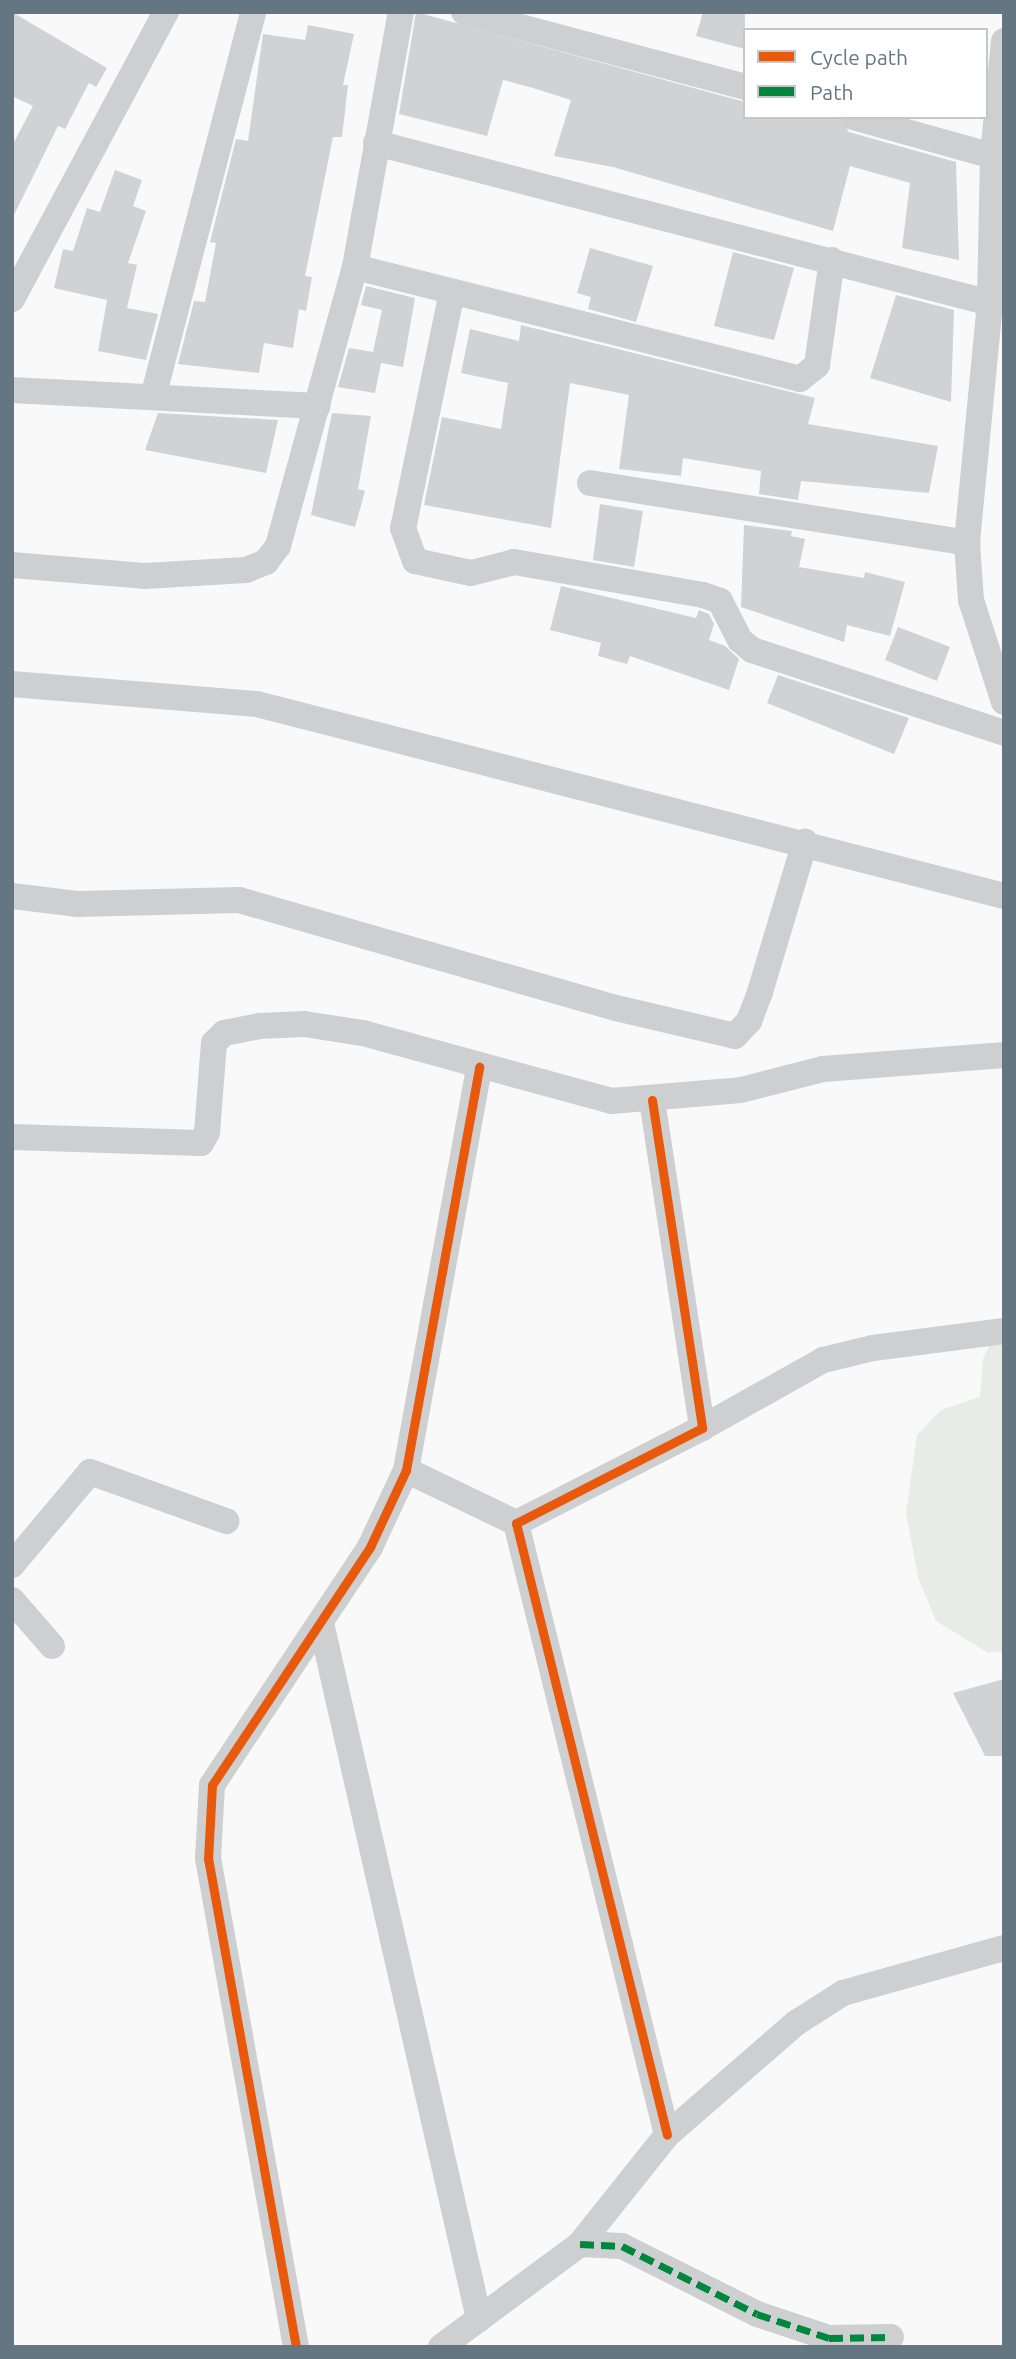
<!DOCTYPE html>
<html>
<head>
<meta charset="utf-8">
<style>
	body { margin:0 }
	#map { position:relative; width:1016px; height:2359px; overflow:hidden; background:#f9f9f9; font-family:Ubuntu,sans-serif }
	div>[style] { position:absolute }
	.green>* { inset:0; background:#e8ebe6 }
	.building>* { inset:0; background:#d0d2d3 }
	.street>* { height:26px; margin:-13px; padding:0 13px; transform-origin:13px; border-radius:13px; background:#cecfd0 }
	.quiet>* { height:7px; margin-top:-3.5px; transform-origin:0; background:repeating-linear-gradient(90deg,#00873e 0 14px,transparent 0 21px) }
	.cycleway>* { height:9px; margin:-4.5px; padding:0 4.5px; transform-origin:4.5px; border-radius:4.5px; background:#e8590c }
	span { translate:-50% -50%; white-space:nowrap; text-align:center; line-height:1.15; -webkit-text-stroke:7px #fff; paint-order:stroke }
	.frame { position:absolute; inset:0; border:14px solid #657683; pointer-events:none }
	.legend { position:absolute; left:743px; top:28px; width:245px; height:91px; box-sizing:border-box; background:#fff; border:2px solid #c1c8cd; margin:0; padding:9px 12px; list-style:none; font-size:21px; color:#657683 }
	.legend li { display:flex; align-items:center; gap:14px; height:35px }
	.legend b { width:35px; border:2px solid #c1c8cd }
</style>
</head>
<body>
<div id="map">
	<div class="green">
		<div style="clip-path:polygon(1004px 1340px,1004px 1651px,988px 1653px,936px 1621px,918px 1577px,906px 1513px,917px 1435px,941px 1410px,980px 1397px,983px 1359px,991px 1342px)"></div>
	</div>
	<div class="building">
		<div style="clip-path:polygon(12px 12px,107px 68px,96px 87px,89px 83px,65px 129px,58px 126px,12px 219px,12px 146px,33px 106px,12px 96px)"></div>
		<div style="clip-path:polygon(416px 12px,745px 102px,745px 117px,838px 117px,849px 132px,956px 162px,959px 260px,902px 248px,910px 183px,850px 166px,833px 231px,613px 167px,554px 156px,571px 100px,533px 88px,503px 80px,487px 136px,399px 114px)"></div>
		<div style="clip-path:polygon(703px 12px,745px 12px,745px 49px,696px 36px)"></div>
		<div style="clip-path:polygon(308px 25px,354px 34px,343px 85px,348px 85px,342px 137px,333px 137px,305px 276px,312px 277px,306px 311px,299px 309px,293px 348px,264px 343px,259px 373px,178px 364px,194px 301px,205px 302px,216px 243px,210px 242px,236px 139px,248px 141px,263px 34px,305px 40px)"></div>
		<div style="clip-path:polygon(115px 170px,142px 180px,133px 206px,146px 211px,128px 263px,137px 265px,127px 308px,158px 314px,146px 360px,98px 351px,107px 300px,54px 288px,63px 249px,73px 251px,87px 208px,100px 212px)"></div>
		<div style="clip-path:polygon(590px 248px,653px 266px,636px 322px,588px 309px,591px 297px,577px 293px)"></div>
		<div style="clip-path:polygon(733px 252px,794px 268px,774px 340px,714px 326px)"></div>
		<div style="clip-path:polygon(366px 286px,415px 298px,403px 367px,381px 363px,375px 393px,338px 387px,349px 348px,373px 352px,382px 310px,361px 305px)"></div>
		<div style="clip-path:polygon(896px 295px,954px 310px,951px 402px,870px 378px)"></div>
		<div style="clip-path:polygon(521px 325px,815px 398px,808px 424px,938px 446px,929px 493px,801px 481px,798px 500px,759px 494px,761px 471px,683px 458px,681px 476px,619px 469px,629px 395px,570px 383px,551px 528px,424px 505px,442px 417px,501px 429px,508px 383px,461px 373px,470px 329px,519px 341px)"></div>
		<div style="clip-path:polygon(158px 413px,278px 420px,266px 473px,145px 450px)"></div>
		<div style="clip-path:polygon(332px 413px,371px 416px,358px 489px,365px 491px,355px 527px,311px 515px)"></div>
		<div style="clip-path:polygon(600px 504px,643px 511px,634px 567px,593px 560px)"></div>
		<div style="clip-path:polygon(744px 525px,792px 531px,791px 536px,805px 539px,799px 567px,864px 578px,865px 572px,905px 582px,890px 636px,847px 625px,844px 642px,741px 607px)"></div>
		<div style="clip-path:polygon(561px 586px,696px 618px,699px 610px,709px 614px,714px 624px,709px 640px,725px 646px,739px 659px,729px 690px,630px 656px,627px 664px,598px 656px,601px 643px,550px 630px)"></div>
		<div style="clip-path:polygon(898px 627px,950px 647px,937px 681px,885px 660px)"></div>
		<div style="clip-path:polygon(778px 675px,909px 718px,894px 754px,767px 703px)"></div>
		<div style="clip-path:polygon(1004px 1679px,1004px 1756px,985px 1756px,953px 1693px)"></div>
	</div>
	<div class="street">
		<div style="left:464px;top:12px;width:291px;rotate:14.9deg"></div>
		<div style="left:1004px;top:41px;width:116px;rotate:95.5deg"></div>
		<div style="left:993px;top:156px;width:147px;rotate:91.2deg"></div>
		<div style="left:990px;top:303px;width:241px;rotate:95.5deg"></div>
		<div style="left:967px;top:543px;width:57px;rotate:86deg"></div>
		<div style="left:971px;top:600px;width:107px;rotate:72.1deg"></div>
		<div style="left:853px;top:117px;width:145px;rotate:15.6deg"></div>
		<div style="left:376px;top:143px;width:635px;rotate:14.61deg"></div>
		<div style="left:355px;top:267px;width:459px;rotate:14.1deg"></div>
		<div style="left:800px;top:379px;width:22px;rotate:-39deg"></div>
		<div style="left:817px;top:365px;width:106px;rotate:-81.9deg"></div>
		<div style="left:452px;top:292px;width:241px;rotate:101.7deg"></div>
		<div style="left:403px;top:528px;width:35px;rotate:70deg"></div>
		<div style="left:415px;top:561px;width:57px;rotate:12.1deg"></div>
		<div style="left:471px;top:573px;width:44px;rotate:-14.3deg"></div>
		<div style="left:514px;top:562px;width:192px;rotate:9.9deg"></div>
		<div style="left:703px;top:595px;width:18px;rotate:19deg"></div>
		<div style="left:720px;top:601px;width:44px;rotate:62.9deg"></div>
		<div style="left:740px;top:640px;width:16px;rotate:40deg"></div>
		<div style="left:752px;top:650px;width:265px;rotate:18.2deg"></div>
		<div style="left:12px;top:299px;width:326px;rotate:-61.8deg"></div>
		<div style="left:12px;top:390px;width:306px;rotate:3deg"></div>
		<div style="left:153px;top:397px;width:398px;rotate:-75.4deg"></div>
		<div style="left:590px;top:483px;width:382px;rotate:9deg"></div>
		<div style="left:12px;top:565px;width:133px;rotate:4.7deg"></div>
		<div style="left:145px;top:576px;width:101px;rotate:-3.4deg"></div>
		<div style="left:246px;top:570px;width:22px;rotate:-22deg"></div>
		<div style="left:266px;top:562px;width:20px;rotate:-53deg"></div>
		<div style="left:278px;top:546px;width:289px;rotate:-74.6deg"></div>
		<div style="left:355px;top:267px;width:259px;rotate:-79.8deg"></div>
		<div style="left:12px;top:684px;width:246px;rotate:4.7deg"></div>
		<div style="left:257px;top:704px;width:771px;rotate:14.41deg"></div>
		<div style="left:12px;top:896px;width:65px;rotate:7deg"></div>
		<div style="left:77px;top:904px;width:162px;rotate:-1.4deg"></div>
		<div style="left:239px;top:900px;width:392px;rotate:16deg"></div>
		<div style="left:616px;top:1008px;width:122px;rotate:13.2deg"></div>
		<div style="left:735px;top:1036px;width:21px;rotate:-47deg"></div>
		<div style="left:749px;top:1021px;width:31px;rotate:-69deg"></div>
		<div style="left:760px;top:992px;width:157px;rotate:-73.3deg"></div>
		<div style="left:652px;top:1100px;width:332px;rotate:81.3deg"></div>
		<div style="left:702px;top:1428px;width:209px;rotate:152.9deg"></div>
		<div style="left:516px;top:1523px;width:630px;rotate:76.14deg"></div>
		<div style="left:12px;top:1137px;width:189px;rotate:1.8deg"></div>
		<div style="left:201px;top:1143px;width:13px;rotate:-61deg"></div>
		<div style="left:207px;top:1132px;width:89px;rotate:-85.5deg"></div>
		<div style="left:214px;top:1043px;width:14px;rotate:-45deg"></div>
		<div style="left:224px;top:1033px;width:36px;rotate:-11deg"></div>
		<div style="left:259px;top:1026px;width:45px;rotate:-2.5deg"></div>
		<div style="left:304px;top:1024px;width:60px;rotate:8.7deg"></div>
		<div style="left:363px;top:1033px;width:257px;rotate:15.3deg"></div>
		<div style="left:611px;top:1101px;width:130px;rotate:-4.8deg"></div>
		<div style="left:741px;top:1090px;width:85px;rotate:-14.4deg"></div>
		<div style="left:823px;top:1069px;width:182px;rotate:-4.4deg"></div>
		<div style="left:702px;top:1428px;width:139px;rotate:-29.3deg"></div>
		<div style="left:823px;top:1360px;width:51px;rotate:-13.5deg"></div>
		<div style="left:873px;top:1348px;width:132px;rotate:-7.4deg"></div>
		<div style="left:406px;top:1470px;width:122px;rotate:25.7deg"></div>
		<div style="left:12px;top:1565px;width:121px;rotate:-50deg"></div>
		<div style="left:90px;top:1472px;width:145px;rotate:19.8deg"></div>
		<div style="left:12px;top:1600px;width:61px;rotate:49deg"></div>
		<div style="left:321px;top:1623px;width:714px;rotate:77.21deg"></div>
		<div style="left:580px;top:2244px;width:42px;rotate:2.7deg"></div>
		<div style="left:622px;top:2246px;width:151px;rotate:26.7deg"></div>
		<div style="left:757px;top:2314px;width:76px;rotate:18.4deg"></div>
		<div style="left:829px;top:2338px;width:62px;rotate:-0.9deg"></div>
		<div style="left:296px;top:2347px;width:496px;rotate:-100.2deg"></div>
		<div style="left:208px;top:1859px;width:74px;rotate:-86.9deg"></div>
		<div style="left:212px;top:1785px;width:286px;rotate:-56.4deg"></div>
		<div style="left:370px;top:1547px;width:85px;rotate:-64.9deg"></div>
		<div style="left:406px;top:1470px;width:410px;rotate:-79.7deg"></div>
		<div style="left:441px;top:2347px;width:173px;rotate:-36.5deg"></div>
		<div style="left:580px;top:2244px;width:139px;rotate:-51.4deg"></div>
		<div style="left:667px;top:2135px;width:171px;rotate:-41deg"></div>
		<div style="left:796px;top:2023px;width:56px;rotate:-32.6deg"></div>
		<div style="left:843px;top:1993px;width:167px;rotate:-15.6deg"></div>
	</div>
	<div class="quiet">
		<div style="left:580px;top:2244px;width:42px;rotate:2.7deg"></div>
		<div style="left:622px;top:2246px;width:151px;rotate:26.7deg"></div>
		<div style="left:757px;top:2314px;width:76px;rotate:18.4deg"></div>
		<div style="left:829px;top:2338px;width:62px;rotate:-0.9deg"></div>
	</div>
	<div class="cycleway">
		<div style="left:652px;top:1100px;width:332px;rotate:81.3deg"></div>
		<div style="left:702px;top:1428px;width:209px;rotate:152.9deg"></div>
		<div style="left:516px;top:1523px;width:630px;rotate:76.14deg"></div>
		<div style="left:296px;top:2347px;width:496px;rotate:-100.2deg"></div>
		<div style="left:208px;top:1859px;width:74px;rotate:-86.9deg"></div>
		<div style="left:212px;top:1785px;width:286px;rotate:-56.4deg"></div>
		<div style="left:370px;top:1547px;width:85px;rotate:-64.9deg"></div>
		<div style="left:406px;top:1470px;width:410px;rotate:-79.7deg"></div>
	</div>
	<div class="frame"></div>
	<ul class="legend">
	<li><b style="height:9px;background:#e8590c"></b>Cycle path</li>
	<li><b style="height:9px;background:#00873e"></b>Path</li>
	</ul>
</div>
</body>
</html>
